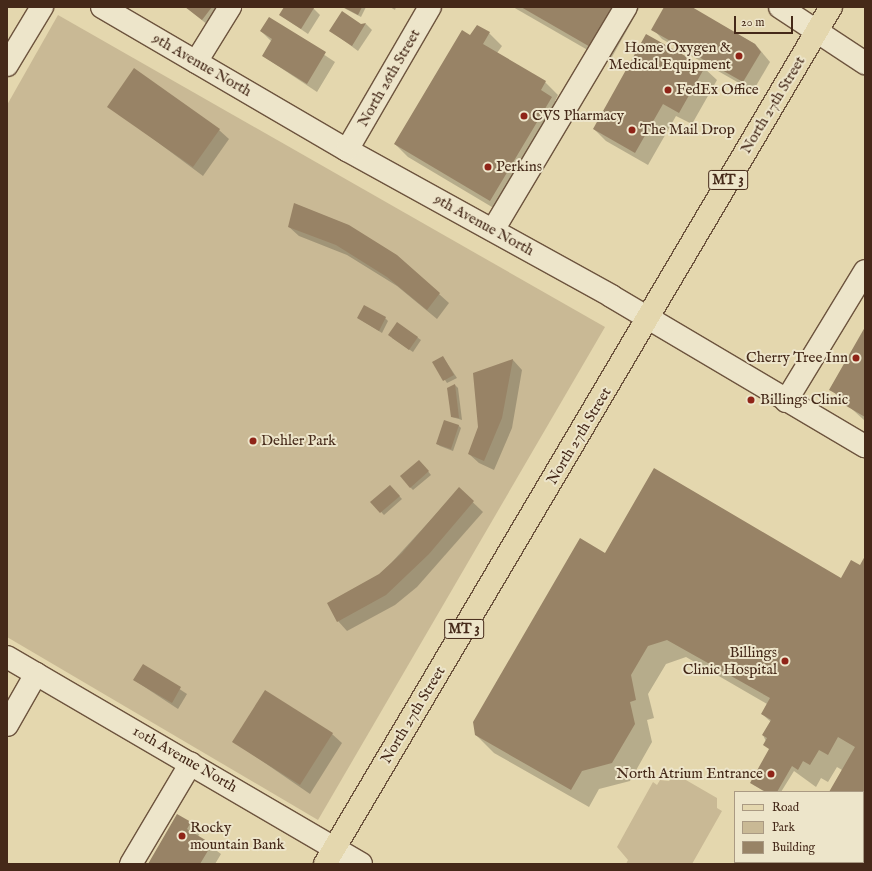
<!DOCTYPE html>
<html>
<head>
<meta charset="utf-8">
<style>
	body { margin:0 }
	#map { position:relative; width:872px; height:871px; overflow:hidden; background:#e4d7ae; font-family:"IM FELL English",serif }
	div>[style] { position:absolute }
	.green>* { inset:0; background:#c9b995 }
	.shadow>* { inset:0; background:#0003 }
	.building>* { inset:0; background:#988366 }
	.roads { filter:drop-shadow(1px 0 #6d543e) drop-shadow(-1px 0 #6d543e) drop-shadow(0 1px #6d543e) drop-shadow(0 -1px #6d543e) }
	.minor>* { height:22px; margin:-11px; padding:0 11px; transform-origin:11px; border-radius:11px; background:#ede5ca }
	.major>* { height:22px; margin:-11px; padding:0 11px; transform-origin:11px; border-radius:11px; background:#e4d7ae }
	.dots>* { width:11px; height:11px; translate:-50% -50%; box-sizing:border-box; border:2px solid #ede5ca; border-radius:50% }
	span { translate:-50% -50%; white-space:nowrap; text-align:center; line-height:1.15; -webkit-text-stroke:4px #ede5ca; paint-order:stroke }
	.shield-label span { padding:1px 3px; background:#ede5ca; border:1px solid; border-radius:3px; -webkit-text-stroke-width:0 }
	.shield-label { font-size:14px; color:#452919; font-weight:700 }
	.poi-label { font-size:15px; color:#452919 }
	.right { translate:-100% -50%; text-align:right }
	.left { translate:0 -50%; text-align:left }
	.street-label { font-size:15px; color:#452919 }
	.frame { position:absolute; inset:0; border:8px solid #452919; pointer-events:none }
	.legend { position:absolute; left:734px; top:791px; width:130px; height:72px; box-sizing:border-box; background:#ede5ca; border:1px solid #aa9a83; margin:0; padding:5px 7px; list-style:none; font-size:12px; color:#452919 }
	.legend li { display:flex; align-items:center; gap:8px; height:20px }
	.legend b { width:20px; border:1px solid #aa9a83 }
	.scale { position:absolute; left:734px; top:16px; width:59px; height:18px; box-sizing:border-box; border:2px solid #452919; border-top:0; padding-left:5px; font-size:12px; line-height:14px; white-space:nowrap; color:#452919; -webkit-text-stroke:3px #ede5ca; paint-order:stroke }
</style>
</head>
<body>
<div id="map">
	<div class="green">
		<div style="clip-path:polygon(58px 15px,605px 327px,318px 820px,7px 637px,7px 105px)"></div>
		<div style="clip-path:polygon(679px 776px,717px 798px,717px 808px,722px 811px,692px 864px,626px 864px,628px 860px,617px 847px,653px 782px,657px 785px,660px 780px,669px 781px,672px 777px,676px 780px)"></div>
	</div>
	<div class="shadow">
		<div style="clip-path:polygon(186px 7px,219px 7px,209px 26px)"></div>
		<div style="clip-path:polygon(285px 7px,312px 7px,320px 15px,308px 34px,280px 15px)"></div>
		<div style="clip-path:polygon(342px 7px,366px 7px,361px 17px)"></div>
		<div style="clip-path:polygon(390px 7px,396px 7px,395px 10px)"></div>
		<div style="clip-path:polygon(513px 7px,640px 7px,612px 57px,605px 60px)"></div>
		<div style="clip-path:polygon(666px 7px,690px 7px,755px 44px,770px 62px,753px 91px,662px 39px,653px 29px)"></div>
		<div style="clip-path:polygon(269px 18px,335px 62px,317px 92px,263px 56px,272px 42px,261px 31px)"></div>
		<div style="clip-path:polygon(366px 24px,372px 30px,358px 51px,331px 31px)"></div>
		<div style="clip-path:polygon(489px 33px,502px 46px,497px 53px,545px 82px,558px 95px,555px 101px,564px 110px,502px 213px,408px 157px,395px 144px,471px 37px)"></div>
		<div style="clip-path:polygon(704px 68px,717px 80px,692px 124px,676px 116px,648px 165px,606px 141px,594px 129px)"></div>
		<div style="clip-path:polygon(109px 106px,219px 130px,229px 139px,203px 176px)"></div>
		<div style="clip-path:polygon(295px 205px,439px 294px,449px 303px,437px 319px,397px 286px,347px 255px,299px 236px,289px 227px)"></div>
		<div style="clip-path:polygon(358px 318px,385px 318px,388px 321px,382px 333px)"></div>
		<div style="clip-path:polygon(397px 323px,421px 340px,413px 352px,392px 338px)"></div>
		<div style="clip-path:polygon(865px 329px,865px 421px,830px 389px)"></div>
		<div style="clip-path:polygon(443px 357px,457px 378px,447px 383px,433px 362px)"></div>
		<div style="clip-path:polygon(513px 360px,522px 370px,512px 428px,494px 470px,479px 463px,469px 454px,479px 427px,474px 374px)"></div>
		<div style="clip-path:polygon(455px 385px,458px 388px,462px 420px,452px 417px)"></div>
		<div style="clip-path:polygon(458px 425px,461px 428px,453px 451px,440px 446px,437px 444px)"></div>
		<div style="clip-path:polygon(422px 464px,431px 475px,413px 490px,410px 487px)"></div>
		<div style="clip-path:polygon(390px 486px,402px 499px,384px 515px,372px 502px)"></div>
		<div style="clip-path:polygon(459px 489px,483px 512px,417px 587px,395px 605px,347px 631px,338px 621px)"></div>
		<div style="clip-path:polygon(606px 554px,841px 579px,860px 567px,865px 558px,865px 864px,751px 864px,863px 862px,863px 792px,830px 792px,842px 770px,837px 767px,828px 782px,821px 778px,816px 787px,794px 771px,781px 792px,765px 792px,754px 785px,751px 782px,770px 750px,763px 735px,771px 722px,762px 714px,767px 704px,686px 657px,666px 664px,648px 694px,654px 718px,647px 720px,652px 742px,630px 781px,599px 789px,589px 807px,494px 753px,476px 735px)"></div>
		<div style="clip-path:polygon(143px 665px,187px 694px,178px 709px,134px 680px)"></div>
		<div style="clip-path:polygon(332px 734px,342px 743px,310px 794px,233px 741px)"></div>
		<div style="clip-path:polygon(177px 815px,191px 823px,200px 832px,198px 837px,221px 854px,215px 864px,150px 864px)"></div>
	</div>
	<div class="building">
		<div style="clip-path:polygon(185px 7px,212px 7px,202px 20px)"></div>
		<div style="clip-path:polygon(284px 7px,313px 7px,314px 8px,301px 29px,279px 15px)"></div>
		<div style="clip-path:polygon(343px 7px,362px 7px,358px 15px)"></div>
		<div style="clip-path:polygon(521px 7px,620px 7px,592px 48px)"></div>
		<div style="clip-path:polygon(664px 7px,692px 7px,755px 44px,761px 52px,743px 82px,651px 30px)"></div>
		<div style="clip-path:polygon(342px 11px,361px 24px,366px 23px,352px 46px,329px 31px)"></div>
		<div style="clip-path:polygon(269px 17px,326px 52px,307px 84px,262px 56px,272px 39px,260px 31px)"></div>
		<div style="clip-path:polygon(477px 25px,490px 32px,483px 44px,546px 81px,541px 90px,552px 97px,490px 201px,394px 144px,462px 30px,470px 35px)"></div>
		<div style="clip-path:polygon(646px 34px,705px 67px,679px 113px,663px 104px,635px 153px,593px 129px)"></div>
		<div style="clip-path:polygon(134px 68px,220px 129px,193px 167px,107px 107px)"></div>
		<div style="clip-path:polygon(294px 203px,349px 225px,397px 255px,440px 293px,427px 310px,387px 277px,336px 245px,288px 227px)"></div>
		<div style="clip-path:polygon(364px 305px,386px 317px,379px 331px,357px 318px)"></div>
		<div style="clip-path:polygon(397px 322px,418px 337px,409px 350px,388px 335px)"></div>
		<div style="clip-path:polygon(865px 327px,865px 417px,843px 404px,846px 399px,829px 390px)"></div>
		<div style="clip-path:polygon(443px 356px,454px 375px,443px 381px,432px 362px)"></div>
		<div style="clip-path:polygon(513px 359px,502px 418px,484px 461px,468px 454px,478px 427px,473px 373px)"></div>
		<div style="clip-path:polygon(455px 384px,459px 418px,451px 417px,447px 388px)"></div>
		<div style="clip-path:polygon(444px 420px,459px 425px,451px 449px,436px 444px)"></div>
		<div style="clip-path:polygon(419px 460px,429px 471px,410px 488px,400px 476px)"></div>
		<div style="clip-path:polygon(654px 468px,841px 578px,851px 560px,860px 565px,865px 556px,865px 864px,749px 864px,863px 862px,863px 792px,829px 792px,855px 747px,838px 737px,828px 755px,819px 750px,810px 765px,803px 761px,798px 770px,792px 766px,777px 792px,766px 792px,750px 783px,769px 749px,763px 745px,767px 738px,762px 735px,771px 720px,761px 714px,770px 698px,667px 640px,648px 646px,631px 675px,636px 700px,630px 702px,635px 724px,612px 763px,582px 771px,571px 790px,475px 735px,473px 722px,580px 538px,605px 553px)"></div>
		<div style="clip-path:polygon(390px 485px,400px 496px,380px 513px,370px 502px)"></div>
		<div style="clip-path:polygon(459px 487px,474px 501px,429px 554px,386px 595px,337px 622px,327px 603px,379px 574px,402px 553px)"></div>
		<div style="clip-path:polygon(143px 664px,181px 687px,172px 703px,133px 680px)"></div>
		<div style="clip-path:polygon(265px 690px,333px 733px,300px 785px,232px 742px)"></div>
		<div style="clip-path:polygon(177px 814px,191px 822px,187px 829px,212px 844px,200px 864px,148px 864px)"></div>
	</div>
	<div class="roads">
		<div class="minor">
			<div style="left:102px;top:7px;width:284px;rotate:30.3deg"></div>
			<div style="left:347px;top:150px;width:302px;rotate:28.9deg"></div>
			<div style="left:611px;top:296px;width:295px;rotate:30.6deg"></div>
			<div style="left:780px;top:7px;width:102px;rotate:33.4deg"></div>
			<div style="left:196px;top:62px;width:65px;rotate:-58.3deg"></div>
			<div style="left:7px;top:65px;width:68px;rotate:-58.9deg"></div>
			<div style="left:347px;top:150px;width:165px;rotate:-59.9deg"></div>
			<div style="left:493px;top:230px;width:260px;rotate:-59.2deg"></div>
			<div style="left:786px;top:401px;width:152px;rotate:-58.7deg"></div>
			<div style="left:7px;top:657px;width:410px;rotate:30.3deg"></div>
			<div style="left:7px;top:725px;width:59px;rotate:-60.4deg"></div>
			<div style="left:131px;top:864px;width:117px;rotate:-59.3deg"></div>
		</div>
		<div class="major">
			<div style="left:325px;top:864px;width:995px;rotate:-59.44deg"></div>
		</div>
	</div>
	<div class="dots">
		<div style="left:739px;top:56px;background:#8f2418"></div>
		<div style="left:668px;top:90px;background:#8f2418"></div>
		<div style="left:524px;top:116px;background:#8f2418"></div>
		<div style="left:632px;top:130px;background:#8f2418"></div>
		<div style="left:488px;top:167px;background:#8f2418"></div>
		<div style="left:856px;top:358px;background:#8f2418"></div>
		<div style="left:751px;top:400px;background:#8f2418"></div>
		<div style="left:253px;top:441px;background:#8f2418"></div>
		<div style="left:785px;top:661px;background:#8f2418"></div>
		<div style="left:771px;top:774px;background:#8f2418"></div>
		<div style="left:182px;top:836px;background:#8f2418"></div>
	</div>
	<div class="shield-label">
		<span style="left:728px;top:180px">MT 3</span>
		<span style="left:464px;top:629px">MT 3</span>
	</div>
	<div class="poi-label">
		<span class="right" style="left:731px;top:56px">Home Oxygen &amp;<br>Medical Equipment</span>
		<span class="left" style="left:676px;top:90px">FedEx Office</span>
		<span class="left" style="left:532px;top:116px">CVS Pharmacy</span>
		<span class="left" style="left:640px;top:130px">The Mail Drop</span>
		<span class="left" style="left:496px;top:167px">Perkins</span>
		<span class="right" style="left:848px;top:358px">Cherry Tree Inn</span>
		<span class="left" style="left:760px;top:400px">Billings Clinic</span>
		<span class="left" style="left:261px;top:441px">Dehler Park</span>
		<span class="right" style="left:777px;top:661px">Billings<br>Clinic Hospital</span>
		<span class="right" style="left:763px;top:774px">North Atrium Entrance</span>
		<span class="left" style="left:190px;top:836px">Rocky<br>mountain Bank</span>
	</div>
	<div class="street-label">
		<span style="left:202px;top:65px;rotate:30deg">9th Avenue North</span>
		<span style="left:389px;top:78px;rotate:-60deg">North 26th Street</span>
		<span style="left:773px;top:105px;rotate:-59deg">North 27th Street</span>
		<span style="left:484px;top:225px;rotate:29deg">9th Avenue North</span>
		<span style="left:579px;top:436px;rotate:-59deg">North 27th Street</span>
		<span style="left:413px;top:715px;rotate:-59deg">North 27th Street</span>
		<span style="left:185px;top:759px;rotate:30deg">10th Avenue North</span>
	</div>
	<div class="frame"></div>
	<ul class="legend">
	<li><b style="height:5px;background:#e4d7ae"></b>Road</li>
	<li><b style="height:11px;background:#c9b995"></b>Park</li>
	<li><b style="height:11px;background:#988366"></b>Building</li>
	</ul>
	<div class="scale">20 m</div>
</div>
</body>
</html>
